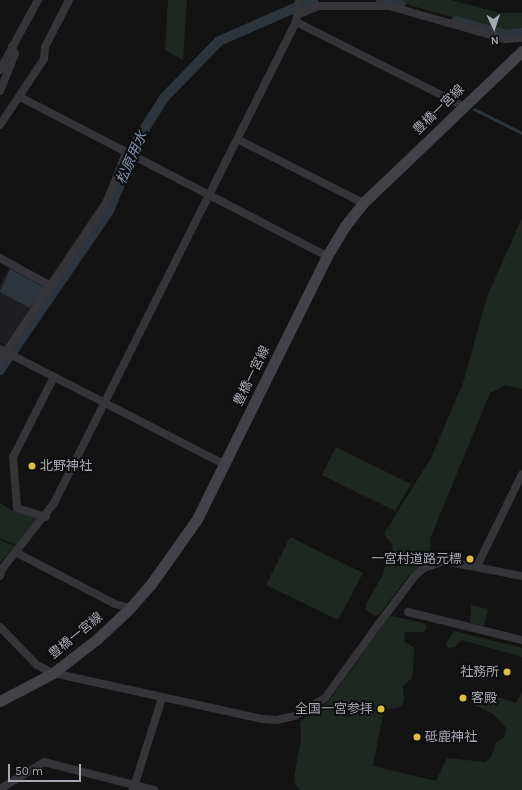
<!DOCTYPE html>
<html>
<head>
<meta charset="utf-8">
<style>
	body { margin:0 }
	#map { position:relative; width:522px; height:790px; overflow:hidden; background:#131314; font-family:Karla,"Noto Sans JP",sans-serif }
	div>[style] { position:absolute }
	.built>* { inset:0; background:#1f1f21 }
	.green>* { inset:0; background:#1f2721 }
	.water>* { inset:0; background:#2d343c }
	.stream>* { height:3px; margin:-1.5px; padding:0 1.5px; transform-origin:1.5px; border-radius:1.5px; background:#2d343c }
	.canal>* { height:10px; margin:-5px; padding:0 5px; transform-origin:5px; border-radius:5px; background:#2d343c }
	.minor>* { height:8px; margin:-4px; padding:0 4px; transform-origin:4px; border-radius:4px; background:#343439 }
	.secondary>* { height:11px; margin:-5.5px; padding:0 5.5px; transform-origin:5.5px; border-radius:5.5px; background:#424349 }
	.dots>* { width:11px; height:11px; translate:-50% -50%; box-sizing:border-box; border:2px solid #0e0e0f; border-radius:50% }
	span { translate:-50% -50%; white-space:nowrap; text-align:center; line-height:1.15; -webkit-text-stroke:4px #0e0e0f; paint-order:stroke }
	.street-label { font-size:13px; color:#a6a8b3 }
	.poi-label { font-size:13px; color:#a6a8b3 }
	.left { translate:0 -50%; text-align:left }
	.right { translate:-100% -50%; text-align:right }
	.water-label { font-size:14px; color:#8091ab; font-style:italic }
	.north { position:absolute; left:474px; top:8px; width:40px; height:40px; -webkit-text-stroke:3px #0e0e0f; paint-order:stroke; rotate:177deg; font-size:11px; font-weight:700; line-height:16px; text-align:center; color:#a6a8b3 }
	.north::after { content:''; display:block; margin:auto; width:14px; height:18px; background:#a6a8b3; clip-path:polygon(50% 0,100% 100%,50% 72%,0 100%) }
	.scale { position:absolute; left:8px; top:764px; width:73px; height:18px; box-sizing:border-box; border:2px solid #a6a8b3; border-top:0; padding-left:5px; font-size:12px; line-height:14px; white-space:nowrap; color:#a6a8b3; -webkit-text-stroke:3px #0e0e0f; paint-order:stroke }
</style>
</head>
<body>
<div id="map">
	<div class="built">
		<div style="clip-path:polygon(9px 267px,46px 287px,6px 345px,0 342px,0 286px)"></div>
	</div>
	<div class="green">
		<div style="clip-path:polygon(168px 0,187px 0,183px 60px,165px 50px)"></div>
		<div style="clip-path:polygon(391px 0,451px 0,500px 13px,522px 13px,522px 31px,505px 32px)"></div>
		<div style="clip-path:polygon(522px 218px,522px 389px,506px 385px,490px 393px,430px 539px,432px 559px,410px 574px,379px 615px,374px 616px,366px 610px,366px 604px,382px 576px,393px 546px,384px 534px,431px 458px,463px 383px,487px 297px)"></div>
		<div style="clip-path:polygon(336px 447px,411px 484px,395px 511px,322px 475px)"></div>
		<div style="clip-path:polygon(0 503px,13px 511px,38px 518px,17px 545px,0 538px)"></div>
		<div style="clip-path:polygon(290px 537px,363px 573px,338px 620px,266px 585px)"></div>
		<div style="clip-path:polygon(0 540px,15px 546px,0 563px)"></div>
		<div style="clip-path:polygon(471px 605px,488px 609px,484px 626px,470px 623px)"></div>
		<div style="clip-path:polygon(393px 616px,426px 624px,427px 627px,424px 632px,405px 632px,404px 642px,414px 647px,413px 672px,411px 679px,403px 686px,404px 700px,401px 707px,384px 710px,373px 766px,436px 781px,447px 758px,485px 762px,491px 758px,496px 742px,504px 738px,506px 728px,493px 714px,475px 705px,475px 694px,481px 692px,516px 703px,522px 692px,522px 790px,301px 790px,295px 784px,294px 778px,301px 739px,300px 722px,328px 702px,389px 617px)"></div>
		<div style="clip-path:polygon(454px 631px,522px 648px,522px 657px,462px 640px,455px 647px,448px 648px,446px 644px)"></div>
	</div>
	<div class="water">
		<div style="clip-path:polygon(10px 269px,45px 288px,30px 308px,0 292px)"></div>
	</div>
	<div class="stream">
		<div style="left:474px;top:109px;width:54px;rotate:26.6deg"></div>
	</div>
	<div class="canal">
		<div style="left:381px;top:0;width:20px;rotate:15deg"></div>
		<div style="left:456px;top:21px;width:51px;rotate:15.9deg"></div>
		<div style="left:505px;top:35px;width:17px;rotate:-7deg"></div>
		<div style="left:0;top:370px;width:193px;rotate:-55.6deg"></div>
		<div style="left:109px;top:211px;width:78px;rotate:-68.1deg"></div>
		<div style="left:138px;top:139px;width:49px;rotate:-57.6deg"></div>
		<div style="left:164px;top:98px;width:79px;rotate:-46deg"></div>
		<div style="left:219px;top:41px;width:103px;rotate:-23.6deg"></div>
	</div>
	<div class="minor">
		<div style="left:297px;top:15px;width:23px;rotate:-23deg"></div>
		<div style="left:318px;top:6px;width:71px"></div>
		<div style="left:389px;top:6px;width:121px;rotate:15.9deg"></div>
		<div style="left:505px;top:39px;width:17px;rotate:-3deg"></div>
		<div style="left:296px;top:22px;width:187px;rotate:26.7deg"></div>
		<div style="left:0;top:70px;width:80px;rotate:-61.5deg"></div>
		<div style="left:0;top:91px;width:40px;rotate:-68deg"></div>
		<div style="left:15px;top:54px;width:8px;rotate:-113deg"></div>
		<div style="left:20px;top:97px;width:346px;rotate:27.4deg"></div>
		<div style="left:0;top:125px;width:79px;rotate:-56.3deg"></div>
		<div style="left:44px;top:59px;width:12px;rotate:-85deg"></div>
		<div style="left:45px;top:47px;width:53px;rotate:-62.9deg"></div>
		<div style="left:237px;top:139px;width:141px;rotate:26.9deg"></div>
		<div style="left:0;top:258px;width:58px;rotate:28.8deg"></div>
		<div style="left:0;top:349px;width:252px;rotate:27.2deg"></div>
		<div style="left:0;top:361px;width:192px;rotate:-56.2deg"></div>
		<div style="left:107px;top:201px;width:52px;rotate:-68.4deg"></div>
		<div style="left:46px;top:517px;width:30px;rotate:-163deg"></div>
		<div style="left:17px;top:508px;width:51px;rotate:-94.5deg"></div>
		<div style="left:13px;top:457px;width:90px;rotate:-62.9deg"></div>
		<div style="left:17px;top:553px;width:110px;rotate:27.5deg"></div>
		<div style="left:115px;top:604px;width:16px;rotate:15deg"></div>
		<div style="left:477px;top:566px;width:102px;rotate:-63.9deg"></div>
		<div style="left:0;top:576px;width:7px;rotate:-74deg"></div>
		<div style="left:2px;top:569px;width:84px;rotate:-51.8deg"></div>
		<div style="left:54px;top:503px;width:538px;rotate:-63.29deg"></div>
		<div style="left:296px;top:22px;width:22px;rotate:-82deg"></div>
		<div style="left:408px;top:612px;width:117px;rotate:13.8deg"></div>
		<div style="left:0;top:627px;width:53px;rotate:45.8deg"></div>
		<div style="left:37px;top:665px;width:18px;rotate:27deg"></div>
		<div style="left:53px;top:673px;width:215px;rotate:12.4deg"></div>
		<div style="left:263px;top:719px;width:14px;rotate:4deg"></div>
		<div style="left:277px;top:720px;width:18px;rotate:-13deg"></div>
		<div style="left:295px;top:716px;width:35px;rotate:-31deg"></div>
		<div style="left:325px;top:698px;width:90px;rotate:-54deg"></div>
		<div style="left:378px;top:625px;width:60px;rotate:-53.1deg"></div>
		<div style="left:414px;top:577px;width:13px;rotate:-42deg"></div>
		<div style="left:424px;top:568px;width:21px;rotate:-19deg"></div>
		<div style="left:444px;top:561px;width:79px;rotate:10.9deg"></div>
		<div style="left:0;top:789px;width:52px;rotate:-31.5deg"></div>
		<div style="left:44px;top:762px;width:114px;rotate:14.3deg"></div>
		<div style="left:133px;top:790px;width:96px;rotate:-72.5deg"></div>
	</div>
	<div class="secondary">
		<div style="left:0;top:701px;width:60px;rotate:-27.8deg"></div>
		<div style="left:53px;top:673px;width:56px;rotate:-37.7deg"></div>
		<div style="left:97px;top:639px;width:45px;rotate:-43.2deg"></div>
		<div style="left:130px;top:608px;width:32px;rotate:-49deg"></div>
		<div style="left:151px;top:584px;width:80px;rotate:-54.7deg"></div>
		<div style="left:197px;top:519px;width:293px;rotate:-63.7deg"></div>
		<div style="left:327px;top:256px;width:35px;rotate:-59deg"></div>
		<div style="left:345px;top:226px;width:29px;rotate:-52deg"></div>
		<div style="left:363px;top:203px;width:220px;rotate:-43.7deg"></div>
	</div>
	<div class="dots">
		<div style="left:32px;top:466px;background:#dfbf40"></div>
		<div style="left:470px;top:559px;background:#dfbf40"></div>
		<div style="left:507px;top:672px;background:#dfbf40"></div>
		<div style="left:463px;top:698px;background:#dfbf40"></div>
		<div style="left:381px;top:709px;background:#dfbf40"></div>
		<div style="left:417px;top:737px;background:#dfbf40"></div>
	</div>
	<div class="street-label">
		<span style="left:439px;top:110px;rotate:-44deg">豊橋一宮線</span>
		<span style="left:252px;top:376px;rotate:-64deg">豊橋一宮線</span>
		<span style="left:76px;top:636px;rotate:-39deg">豊橋一宮線</span>
	</div>
	<div class="poi-label">
		<span class="left" style="left:40px;top:466px">北野神社</span>
		<span class="right" style="left:462px;top:559px">一宮村道路元標</span>
		<span class="right" style="left:499px;top:672px">社務所</span>
		<span class="left" style="left:471px;top:698px">客殿</span>
		<span class="right" style="left:373px;top:709px">全国一宮参拝</span>
		<span class="left" style="left:425px;top:737px">砥鹿神社</span>
	</div>
	<div class="water-label">
		<span style="left:132px;top:158px;rotate:-66deg">松原用水</span>
	</div>
	<div class="north">N</div>
	<div class="scale">50 m</div>
</div>
</body>
</html>
